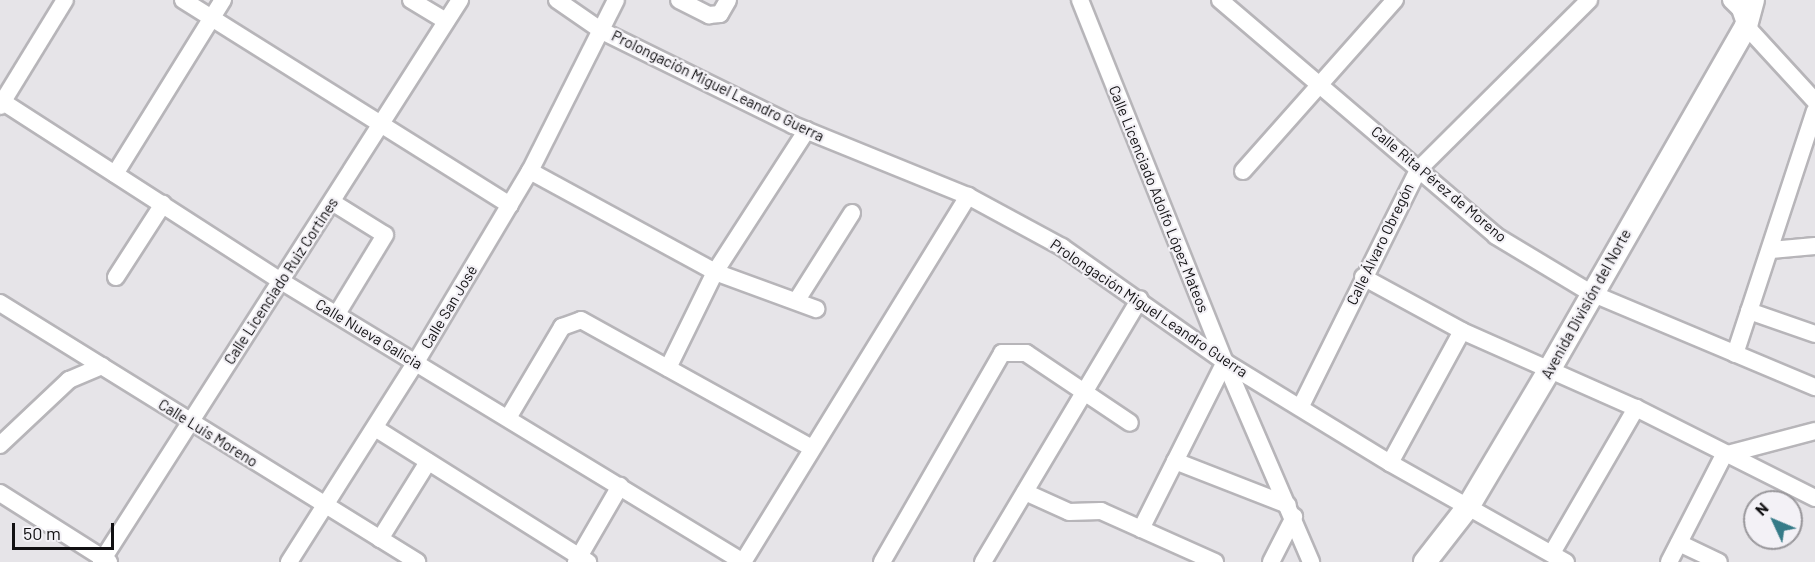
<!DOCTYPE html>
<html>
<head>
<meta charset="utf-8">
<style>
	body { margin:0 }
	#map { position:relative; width:1815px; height:562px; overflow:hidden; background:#e6e4e8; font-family:Barlow,sans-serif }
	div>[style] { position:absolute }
	.roads { filter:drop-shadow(2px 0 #b7b5b9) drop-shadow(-2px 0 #b7b5b9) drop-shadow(0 2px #b7b5b9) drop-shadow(0 -2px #b7b5b9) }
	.street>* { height:16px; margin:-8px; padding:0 8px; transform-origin:8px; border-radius:8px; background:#fff }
	.secondary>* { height:22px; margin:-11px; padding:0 11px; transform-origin:11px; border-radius:11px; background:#fff }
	span { translate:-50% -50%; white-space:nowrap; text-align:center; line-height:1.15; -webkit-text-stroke:4.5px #f3f1f6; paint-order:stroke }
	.street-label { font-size:15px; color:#111012 }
	.north { position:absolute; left:1743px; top:490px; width:60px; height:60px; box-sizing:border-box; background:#f3f1f6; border:2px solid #99979b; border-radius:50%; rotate:314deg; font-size:16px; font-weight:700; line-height:24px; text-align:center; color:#111012 }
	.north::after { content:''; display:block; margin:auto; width:21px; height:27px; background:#367b88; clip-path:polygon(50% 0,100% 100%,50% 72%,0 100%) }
	.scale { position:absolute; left:12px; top:523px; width:102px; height:27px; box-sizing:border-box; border:3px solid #111012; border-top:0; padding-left:8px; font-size:18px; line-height:21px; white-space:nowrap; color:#111012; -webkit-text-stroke:4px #f3f1f6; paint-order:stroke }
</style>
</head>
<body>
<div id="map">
	<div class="roads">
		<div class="street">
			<div style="left:183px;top:0;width:386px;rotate:32.1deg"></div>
			<div style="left:411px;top:0;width:41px;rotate:31deg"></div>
			<div style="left:557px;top:0;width:55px;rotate:34.6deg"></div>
			<div style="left:602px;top:31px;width:213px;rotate:26.2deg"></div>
			<div style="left:793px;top:125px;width:189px;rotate:22.1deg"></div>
			<div style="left:968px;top:196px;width:107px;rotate:28.5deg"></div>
			<div style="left:1062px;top:247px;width:199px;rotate:35.2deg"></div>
			<div style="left:1225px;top:362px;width:193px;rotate:31.5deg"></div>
			<div style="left:1390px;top:463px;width:202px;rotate:29.4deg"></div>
			<div style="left:679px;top:0;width:34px;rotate:27deg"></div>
			<div style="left:709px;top:15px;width:11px;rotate:-5deg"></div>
			<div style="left:720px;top:14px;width:16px;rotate:-60deg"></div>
			<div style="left:1080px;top:0;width:390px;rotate:68.2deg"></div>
			<div style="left:1225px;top:362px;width:218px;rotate:66.7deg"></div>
			<div style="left:1220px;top:0;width:363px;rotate:40.5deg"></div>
			<div style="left:1496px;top:236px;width:111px;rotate:31deg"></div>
			<div style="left:1591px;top:293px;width:243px;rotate:22.8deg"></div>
			<div style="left:1731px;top:0;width:13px;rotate:45deg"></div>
			<div style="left:1740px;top:9px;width:18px;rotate:71deg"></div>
			<div style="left:1746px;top:26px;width:102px;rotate:47.4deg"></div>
			<div style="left:0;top:100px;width:334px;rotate:32.8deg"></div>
			<div style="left:281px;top:281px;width:541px;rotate:31.31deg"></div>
			<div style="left:0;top:106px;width:124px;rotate:-58.5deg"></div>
			<div style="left:530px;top:171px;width:211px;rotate:28.6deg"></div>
			<div style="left:715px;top:272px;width:108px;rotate:20.1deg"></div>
			<div style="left:1243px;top:171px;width:229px;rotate:-48.4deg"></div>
			<div style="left:115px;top:174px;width:205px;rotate:-58.2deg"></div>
			<div style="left:332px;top:202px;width:62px;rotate:31.9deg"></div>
			<div style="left:385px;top:235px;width:92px;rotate:121.3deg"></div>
			<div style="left:1771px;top:250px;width:44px;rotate:-5.2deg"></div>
			<div style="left:116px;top:277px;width:87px;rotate:-57.2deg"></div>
			<div style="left:1363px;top:277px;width:113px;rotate:28.6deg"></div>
			<div style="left:1462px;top:331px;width:190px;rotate:23.9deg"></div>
			<div style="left:1636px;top:408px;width:200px;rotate:26.7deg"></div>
			<div style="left:797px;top:300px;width:103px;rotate:-57.7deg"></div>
			<div style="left:0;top:303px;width:491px;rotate:31.8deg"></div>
			<div style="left:1749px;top:311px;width:70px;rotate:19.2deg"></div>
			<div style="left:1735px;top:354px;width:256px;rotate:-71.8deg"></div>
			<div style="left:668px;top:368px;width:107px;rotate:-63.9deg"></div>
			<div style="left:715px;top:272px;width:169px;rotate:-57.1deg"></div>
			<div style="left:1301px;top:406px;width:263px;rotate:-63.6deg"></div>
			<div style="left:1418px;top:170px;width:241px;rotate:-44.8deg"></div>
			<div style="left:508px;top:418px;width:106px;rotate:-59.3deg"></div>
			<div style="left:562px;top:327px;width:20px;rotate:-20deg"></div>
			<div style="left:581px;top:320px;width:264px;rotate:29deg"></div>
			<div style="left:375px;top:428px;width:252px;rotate:32.2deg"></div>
			<div style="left:0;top:445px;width:95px;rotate:-43.3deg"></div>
			<div style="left:69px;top:380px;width:36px;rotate:-23deg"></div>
			<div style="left:1175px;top:461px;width:121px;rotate:21.3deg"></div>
			<div style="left:1390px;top:463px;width:150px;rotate:-61.4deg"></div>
			<div style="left:1025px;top:492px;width:48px;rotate:24.4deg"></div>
			<div style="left:1069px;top:512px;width:32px;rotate:-2deg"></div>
			<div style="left:1101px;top:511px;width:125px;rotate:24.1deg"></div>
			<div style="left:0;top:493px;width:129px;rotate:32.3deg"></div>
			<div style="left:1141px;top:529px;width:187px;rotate:-63.3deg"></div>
			<div style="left:380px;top:539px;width:91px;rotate:-58.1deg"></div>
			<div style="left:1679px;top:543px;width:44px;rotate:25.4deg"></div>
			<div style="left:1552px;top:553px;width:168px;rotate:-59.9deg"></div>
			<div style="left:101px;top:562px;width:667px;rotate:-57.43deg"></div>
			<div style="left:289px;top:562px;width:237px;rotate:-57.6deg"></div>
			<div style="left:416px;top:362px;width:222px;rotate:-59.2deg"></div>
			<div style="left:530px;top:171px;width:191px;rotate:-63.3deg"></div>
			<div style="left:576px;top:562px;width:88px;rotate:-59.9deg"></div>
			<div style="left:743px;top:562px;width:430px;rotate:-58.4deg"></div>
			<div style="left:882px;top:562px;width:241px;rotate:-60.1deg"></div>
			<div style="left:1002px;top:353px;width:24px"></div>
			<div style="left:1026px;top:353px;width:125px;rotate:33.9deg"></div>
			<div style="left:983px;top:562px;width:306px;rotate:-59.2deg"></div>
			<div style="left:1271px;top:562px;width:51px;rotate:-62.9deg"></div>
			<div style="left:1669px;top:562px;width:120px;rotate:-62.8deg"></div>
			<div style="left:1724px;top:455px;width:94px;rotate:-14.8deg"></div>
		</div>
		<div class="secondary">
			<div style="left:1425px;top:562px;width:70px;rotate:-52deg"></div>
			<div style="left:1468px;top:507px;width:157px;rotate:-59.3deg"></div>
			<div style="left:1548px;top:372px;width:399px;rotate:-60.2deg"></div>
			<div style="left:1746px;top:26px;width:27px;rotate:-75deg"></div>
		</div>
	</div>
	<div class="street-label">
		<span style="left:718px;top:86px;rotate:26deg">Prolongación Miguel Leandro Guerra</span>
		<span style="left:1439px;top:184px;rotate:40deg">Calle Rita Pérez de Moreno</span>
		<span style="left:1159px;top:199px;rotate:68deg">Calle Licenciado Adolfo López Mateos</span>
		<span style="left:1380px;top:244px;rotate:-64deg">Calle Álvaro Obregón</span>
		<span style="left:281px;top:281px;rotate:-57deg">Calle Licenciado Ruiz Cortines</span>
		<span style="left:1586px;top:304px;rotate:-61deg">Avenida División del Norte</span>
		<span style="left:449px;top:307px;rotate:-59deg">Calle San José</span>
		<span style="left:1149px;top:308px;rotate:34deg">Prolongación Miguel Leandro Guerra</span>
		<span style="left:369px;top:334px;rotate:31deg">Calle Nueva Galicia</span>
		<span style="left:208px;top:433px;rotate:32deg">Calle Luis Moreno</span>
	</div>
	<div class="north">N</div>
	<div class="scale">50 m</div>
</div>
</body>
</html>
